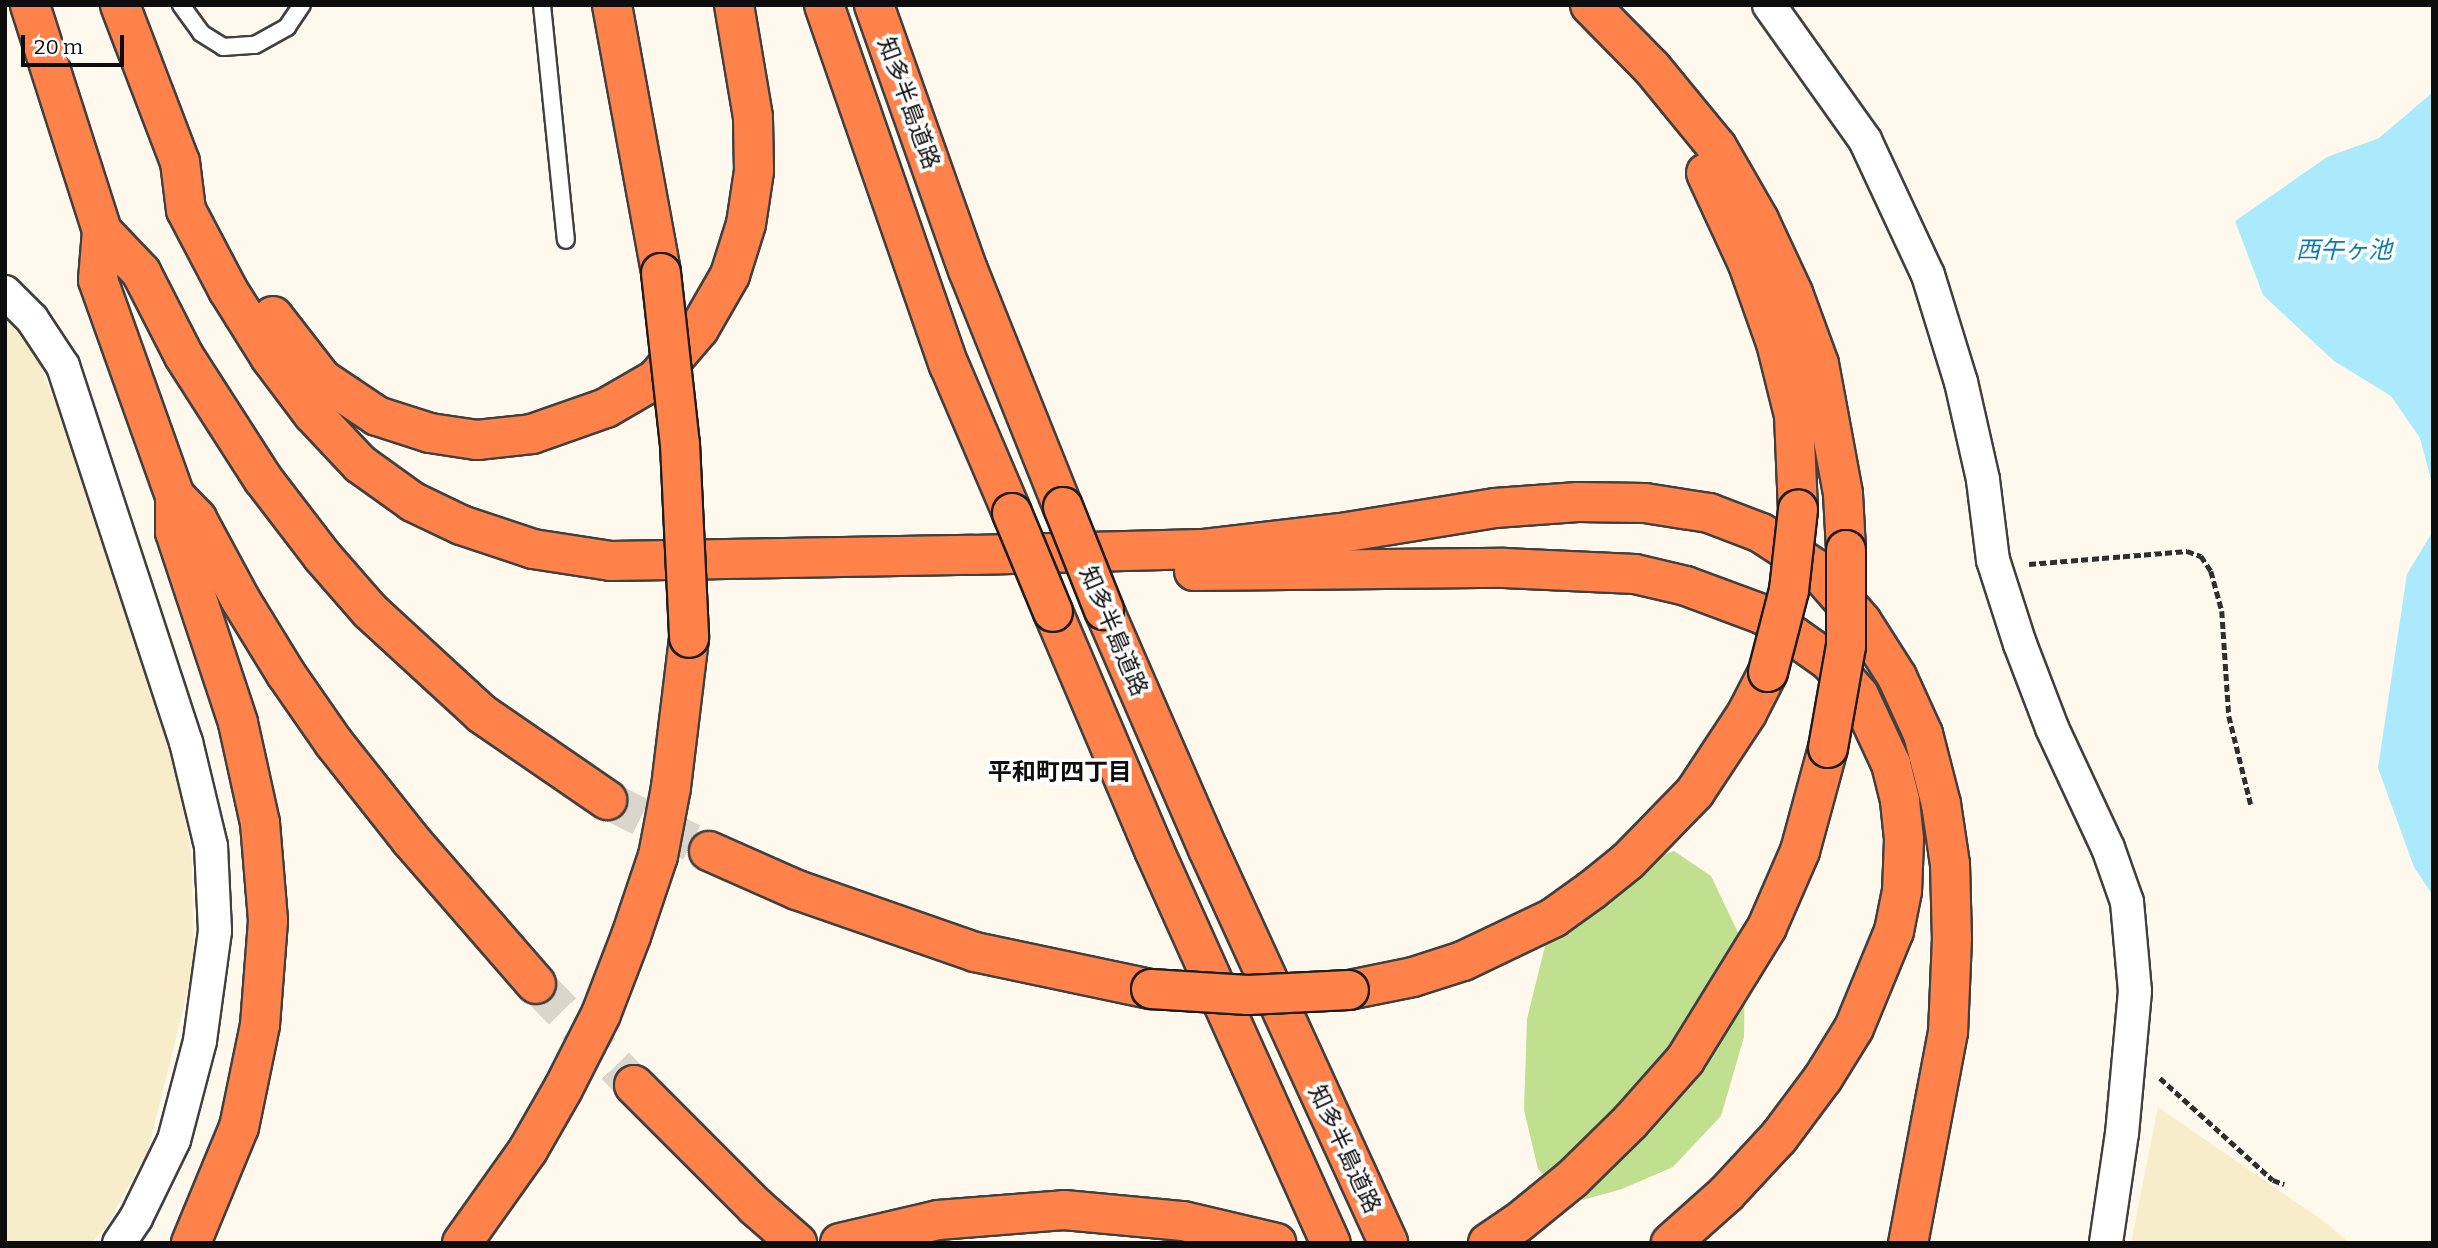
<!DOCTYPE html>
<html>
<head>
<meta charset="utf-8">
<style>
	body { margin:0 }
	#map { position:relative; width:2438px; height:1248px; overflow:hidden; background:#fff9ed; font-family:Bitter,"Noto Sans JP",serif }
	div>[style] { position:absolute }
	.farmland>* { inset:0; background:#f8edca }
	.forest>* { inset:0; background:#c0e090 }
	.water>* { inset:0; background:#abeafc }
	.highway-tunnel>* { height:38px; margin-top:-19px; transform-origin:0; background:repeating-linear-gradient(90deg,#dbd6cb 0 38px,transparent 0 57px) }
	.path>* { height:4.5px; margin-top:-2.25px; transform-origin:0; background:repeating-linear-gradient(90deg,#2f2f2f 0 7px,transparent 0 10.5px) }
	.roads { filter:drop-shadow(2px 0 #404040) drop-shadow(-2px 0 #404040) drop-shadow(0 2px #404040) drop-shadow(0 -2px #404040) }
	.lane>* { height:16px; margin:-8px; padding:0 8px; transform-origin:8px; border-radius:8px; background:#fff }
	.street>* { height:32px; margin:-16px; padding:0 16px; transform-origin:16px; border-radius:16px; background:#fff }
	.highway>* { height:38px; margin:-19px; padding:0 19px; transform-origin:19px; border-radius:19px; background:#ff824b }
	.bridges { filter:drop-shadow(2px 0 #1e1e1e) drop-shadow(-2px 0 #1e1e1e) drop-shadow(0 2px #1e1e1e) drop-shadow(0 -2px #1e1e1e) }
	.highway-bridge>* { height:38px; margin:-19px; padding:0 19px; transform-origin:19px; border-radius:19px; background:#ff824b }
	span { translate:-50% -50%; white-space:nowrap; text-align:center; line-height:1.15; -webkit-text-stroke:7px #fff; paint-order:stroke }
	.street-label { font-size:23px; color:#0d0d0d }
	.water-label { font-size:24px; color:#0a7cab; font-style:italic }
	.neighbourhood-label { font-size:24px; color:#0d0d0d; font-weight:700 }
	.frame { position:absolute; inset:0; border:7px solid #0d0d0d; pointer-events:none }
	.scale { position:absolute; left:21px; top:35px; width:103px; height:32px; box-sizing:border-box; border:4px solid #0d0d0d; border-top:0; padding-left:9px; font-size:21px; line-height:24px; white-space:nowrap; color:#0d0d0d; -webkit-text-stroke:5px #fff; paint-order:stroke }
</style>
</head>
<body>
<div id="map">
	<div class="farmland">
		<div style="clip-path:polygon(5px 318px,35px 353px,80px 465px,175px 763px,192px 859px,194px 966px,148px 1150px,105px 1229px,91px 1243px,5px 1243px)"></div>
		<div style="clip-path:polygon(2158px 1107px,2322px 1220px,2350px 1243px,2131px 1243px)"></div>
	</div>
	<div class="forest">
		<div style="clip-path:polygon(1674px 851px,1711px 876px,1745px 947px,1744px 1037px,1721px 1116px,1673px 1167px,1622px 1189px,1575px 1202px,1556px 1189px,1538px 1169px,1524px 1110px,1527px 1019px,1548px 934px,1601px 875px)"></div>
	</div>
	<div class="water">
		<div style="clip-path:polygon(2433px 92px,2433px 487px,2420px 438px,2391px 396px,2334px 361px,2263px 295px,2235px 221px,2327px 157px,2379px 138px)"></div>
		<div style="clip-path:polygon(2433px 531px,2433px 896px,2414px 867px,2378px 768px,2407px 574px)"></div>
	</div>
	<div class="highway-tunnel">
		<div style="left:607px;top:800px;width:114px;rotate:26.6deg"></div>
		<div style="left:536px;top:984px;width:141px;rotate:45.9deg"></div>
	</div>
	<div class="path">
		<div style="left:2029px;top:564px;width:159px;rotate:-4.7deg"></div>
		<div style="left:2187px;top:551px;width:15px;rotate:20deg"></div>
		<div style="left:2201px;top:556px;width:18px;rotate:56deg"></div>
		<div style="left:2211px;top:571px;width:41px;rotate:74.6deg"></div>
		<div style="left:2222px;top:611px;width:105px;rotate:86.2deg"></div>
		<div style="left:2229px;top:716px;width:92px;rotate:76.1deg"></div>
		<div style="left:2160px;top:1078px;width:152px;rotate:42.1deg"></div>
		<div style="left:2273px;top:1180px;width:12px;rotate:20deg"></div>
	</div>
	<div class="roads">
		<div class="lane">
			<div style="left:181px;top:5px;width:34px;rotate:54deg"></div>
			<div style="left:201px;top:33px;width:26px;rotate:32deg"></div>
			<div style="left:223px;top:47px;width:32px;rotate:-4deg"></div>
			<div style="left:255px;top:45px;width:37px;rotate:-29deg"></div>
			<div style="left:287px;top:27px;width:27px;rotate:-56deg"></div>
			<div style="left:542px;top:5px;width:236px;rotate:84.2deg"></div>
		</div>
		<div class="street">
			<div style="left:1769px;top:5px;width:166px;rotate:54.6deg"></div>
			<div style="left:1865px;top:140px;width:149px;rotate:65deg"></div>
			<div style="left:1928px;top:275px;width:112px;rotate:72.9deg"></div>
			<div style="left:1961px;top:382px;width:100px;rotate:77.3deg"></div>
			<div style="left:1983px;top:480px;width:81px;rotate:82.9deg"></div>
			<div style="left:1993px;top:560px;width:88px;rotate:72.2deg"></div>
			<div style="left:2020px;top:644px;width:90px;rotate:69.1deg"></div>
			<div style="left:2052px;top:728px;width:132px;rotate:65deg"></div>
			<div style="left:2108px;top:848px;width:57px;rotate:70.6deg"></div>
			<div style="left:2127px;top:902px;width:89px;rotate:84.9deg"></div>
			<div style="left:2135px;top:991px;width:143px;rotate:95.2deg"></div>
			<div style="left:2122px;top:1133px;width:111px;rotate:98.3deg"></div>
			<div style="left:5px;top:292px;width:38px;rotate:45deg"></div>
			<div style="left:32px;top:319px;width:56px;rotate:56.6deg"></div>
			<div style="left:63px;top:366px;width:396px;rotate:71.9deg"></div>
			<div style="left:186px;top:742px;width:107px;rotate:76.5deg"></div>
			<div style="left:211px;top:846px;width:85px;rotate:87.3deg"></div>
			<div style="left:215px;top:931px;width:111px;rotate:97.8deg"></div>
			<div style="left:200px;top:1041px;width:102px;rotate:104.7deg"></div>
			<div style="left:174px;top:1140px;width:87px;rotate:116deg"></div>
			<div style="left:136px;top:1218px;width:30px;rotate:124deg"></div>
		</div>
		<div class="highway">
			<div style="left:30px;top:5px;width:237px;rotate:72.3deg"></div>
			<div style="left:102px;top:231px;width:49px;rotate:94.7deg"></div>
			<div style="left:98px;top:280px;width:229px;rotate:70.4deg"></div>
			<div style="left:175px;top:496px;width:36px;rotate:90deg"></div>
			<div style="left:175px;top:532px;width:201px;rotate:71.7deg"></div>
			<div style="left:238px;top:723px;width:102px;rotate:77.6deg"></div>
			<div style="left:260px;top:823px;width:98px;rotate:85.3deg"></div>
			<div style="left:268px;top:921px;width:104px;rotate:94.4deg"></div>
			<div style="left:260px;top:1025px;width:104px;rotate:101.6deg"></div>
			<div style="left:239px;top:1127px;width:126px;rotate:112.5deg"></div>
			<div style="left:120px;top:5px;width:168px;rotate:69.1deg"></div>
			<div style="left:180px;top:162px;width:48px;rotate:82.9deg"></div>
			<div style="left:186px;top:210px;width:90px;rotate:62.3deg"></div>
			<div style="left:228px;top:290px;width:79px;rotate:57.9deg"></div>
			<div style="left:270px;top:357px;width:71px;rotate:53deg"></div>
			<div style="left:313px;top:414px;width:69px;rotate:46.8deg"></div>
			<div style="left:360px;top:464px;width:65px;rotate:35.6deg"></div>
			<div style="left:413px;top:502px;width:53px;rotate:25.6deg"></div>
			<div style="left:461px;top:525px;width:76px;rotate:18.4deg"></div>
			<div style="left:533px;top:549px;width:79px;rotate:8.7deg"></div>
			<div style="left:611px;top:561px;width:361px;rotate:-1deg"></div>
			<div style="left:972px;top:555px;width:230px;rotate:-1.5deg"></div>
			<div style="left:1202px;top:549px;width:140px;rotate:-6.6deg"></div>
			<div style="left:1341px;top:533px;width:156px;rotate:-9.2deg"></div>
			<div style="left:1495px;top:508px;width:83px;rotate:-4.1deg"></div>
			<div style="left:1578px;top:502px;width:67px;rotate:0.9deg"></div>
			<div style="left:1645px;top:503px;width:65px;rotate:8.9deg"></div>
			<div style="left:1709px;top:513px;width:56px;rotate:21deg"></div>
			<div style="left:1761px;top:533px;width:66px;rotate:33.2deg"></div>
			<div style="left:1816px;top:569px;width:70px;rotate:49deg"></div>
			<div style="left:1862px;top:622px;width:65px;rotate:57.5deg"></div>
			<div style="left:1897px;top:677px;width:63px;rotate:65.5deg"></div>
			<div style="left:1923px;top:734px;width:72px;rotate:75.6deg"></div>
			<div style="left:1941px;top:804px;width:61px;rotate:81.5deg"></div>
			<div style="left:1950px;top:864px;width:74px;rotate:88.5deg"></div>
			<div style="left:1952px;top:938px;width:94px;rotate:92.4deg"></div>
			<div style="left:1948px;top:1032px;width:215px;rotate:100.7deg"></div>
			<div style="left:612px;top:5px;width:272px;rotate:79.6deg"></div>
			<div style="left:824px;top:5px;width:381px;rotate:70.9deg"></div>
			<div style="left:949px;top:365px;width:161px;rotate:66.9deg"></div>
			<div style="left:874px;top:5px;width:281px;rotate:70.5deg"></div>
			<div style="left:968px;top:270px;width:255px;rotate:68.2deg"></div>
			<div style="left:1590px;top:5px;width:88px;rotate:45.5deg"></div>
			<div style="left:1652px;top:68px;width:102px;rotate:50.6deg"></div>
			<div style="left:1717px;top:147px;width:84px;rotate:60.1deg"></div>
			<div style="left:1759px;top:220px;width:81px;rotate:65deg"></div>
			<div style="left:1793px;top:293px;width:76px;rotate:69.9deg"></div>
			<div style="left:1819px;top:364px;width:132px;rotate:79.5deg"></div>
			<div style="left:1843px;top:494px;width:56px;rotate:86.9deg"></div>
			<div style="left:1706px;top:173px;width:100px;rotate:65.2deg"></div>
			<div style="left:1748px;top:264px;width:84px;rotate:70.5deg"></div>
			<div style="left:1776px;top:343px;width:74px;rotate:76deg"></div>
			<div style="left:1794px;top:415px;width:95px;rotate:87.6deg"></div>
			<div style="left:102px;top:231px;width:57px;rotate:46.4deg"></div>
			<div style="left:141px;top:272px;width:94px;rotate:62.9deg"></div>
			<div style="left:184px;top:356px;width:146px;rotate:57.3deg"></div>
			<div style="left:263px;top:479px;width:97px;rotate:52.5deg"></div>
			<div style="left:322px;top:556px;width:73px;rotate:48.9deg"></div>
			<div style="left:370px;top:611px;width:152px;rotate:42.6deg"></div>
			<div style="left:482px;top:714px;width:152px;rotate:34.5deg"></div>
			<div style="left:273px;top:316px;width:80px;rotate:52.1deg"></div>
			<div style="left:322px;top:379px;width:66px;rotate:33.9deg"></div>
			<div style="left:377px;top:416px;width:56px;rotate:17.8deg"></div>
			<div style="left:430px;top:433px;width:48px;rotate:8.5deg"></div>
			<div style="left:477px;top:440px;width:55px;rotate:-6.2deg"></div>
			<div style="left:532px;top:434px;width:78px;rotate:-19.4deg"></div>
			<div style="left:606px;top:408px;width:58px;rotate:-30.1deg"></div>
			<div style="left:656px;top:379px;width:66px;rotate:-49.3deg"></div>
			<div style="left:699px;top:329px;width:62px;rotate:-60.1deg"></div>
			<div style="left:730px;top:275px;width:53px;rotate:-72.6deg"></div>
			<div style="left:746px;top:224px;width:54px;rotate:-81.4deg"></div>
			<div style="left:754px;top:171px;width:54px;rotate:-91.1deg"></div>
			<div style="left:753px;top:117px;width:114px;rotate:-99.6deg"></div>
			<div style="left:175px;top:496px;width:32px;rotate:46deg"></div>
			<div style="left:197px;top:519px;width:91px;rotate:61.7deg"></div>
			<div style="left:240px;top:599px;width:88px;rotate:58.5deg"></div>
			<div style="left:286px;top:674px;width:84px;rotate:55.2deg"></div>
			<div style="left:334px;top:743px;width:122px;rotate:51.6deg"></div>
			<div style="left:410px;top:839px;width:192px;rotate:49deg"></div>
			<div style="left:1194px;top:571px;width:310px;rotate:-0.6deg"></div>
			<div style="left:1504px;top:568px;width:131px;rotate:2.6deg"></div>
			<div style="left:1635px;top:574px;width:52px;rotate:13.2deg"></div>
			<div style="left:1686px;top:586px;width:83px;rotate:20.4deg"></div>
			<div style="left:1764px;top:615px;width:80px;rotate:35.3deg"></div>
			<div style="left:1829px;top:661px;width:45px;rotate:48.6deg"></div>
			<div style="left:1859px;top:695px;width:76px;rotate:65.1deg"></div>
			<div style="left:1891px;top:764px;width:38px;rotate:76deg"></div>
			<div style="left:1900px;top:801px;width:39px;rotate:84deg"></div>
			<div style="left:1904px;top:840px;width:51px;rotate:92.2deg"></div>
			<div style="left:1902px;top:891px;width:41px;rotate:101.3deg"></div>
			<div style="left:1894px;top:931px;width:105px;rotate:112.4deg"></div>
			<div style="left:1854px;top:1028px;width:59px;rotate:121.8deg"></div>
			<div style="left:1823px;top:1078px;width:74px;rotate:126.7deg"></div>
			<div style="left:1779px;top:1137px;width:78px;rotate:132.9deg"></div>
			<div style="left:1726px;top:1194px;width:74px;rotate:138.3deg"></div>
			<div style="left:1104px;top:610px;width:261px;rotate:66.5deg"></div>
			<div style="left:1208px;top:849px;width:433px;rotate:65.4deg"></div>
			<div style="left:1053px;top:612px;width:259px;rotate:67deg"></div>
			<div style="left:1154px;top:850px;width:431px;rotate:65.8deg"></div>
			<div style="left:709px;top:851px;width:96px;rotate:23.9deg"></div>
			<div style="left:797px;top:890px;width:188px;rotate:19.2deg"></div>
			<div style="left:975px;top:952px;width:180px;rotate:11.9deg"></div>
			<div style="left:1349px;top:990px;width:65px;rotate:-11.5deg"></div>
			<div style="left:1413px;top:977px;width:52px;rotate:-17.7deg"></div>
			<div style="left:1463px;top:961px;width:100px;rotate:-25.5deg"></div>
			<div style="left:1553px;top:918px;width:48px;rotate:-35.7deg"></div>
			<div style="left:1592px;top:890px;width:46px;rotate:-38.9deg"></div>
			<div style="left:1628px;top:861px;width:96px;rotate:-45.8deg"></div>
			<div style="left:1695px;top:792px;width:95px;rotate:-56.6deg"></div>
			<div style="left:1747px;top:713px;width:46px;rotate:-62.9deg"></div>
			<div style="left:634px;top:1085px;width:173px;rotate:45deg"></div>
			<div style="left:756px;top:1207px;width:55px;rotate:41.3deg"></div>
			<div style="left:462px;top:1243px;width:114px;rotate:-54.6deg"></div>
			<div style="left:528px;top:1150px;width:70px;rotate:-60.2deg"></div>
			<div style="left:563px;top:1089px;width:84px;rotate:-63.1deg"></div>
			<div style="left:601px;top:1014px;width:84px;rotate:-69deg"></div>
			<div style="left:631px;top:936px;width:84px;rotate:-71.4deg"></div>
			<div style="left:658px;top:856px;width:70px;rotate:-79.3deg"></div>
			<div style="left:671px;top:787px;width:150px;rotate:-83.1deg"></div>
			<div style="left:840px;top:1243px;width:101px;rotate:-13.2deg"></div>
			<div style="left:938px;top:1220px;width:126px;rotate:-4.5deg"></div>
			<div style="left:1064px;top:1210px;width:120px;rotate:5.3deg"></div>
			<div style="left:1183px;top:1221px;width:96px;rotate:13.3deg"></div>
			<div style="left:1488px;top:1243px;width:36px;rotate:-34deg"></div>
			<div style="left:1518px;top:1223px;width:70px;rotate:-39.2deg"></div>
			<div style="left:1572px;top:1179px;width:81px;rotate:-44.5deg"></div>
			<div style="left:1630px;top:1122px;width:83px;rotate:-48.4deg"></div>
			<div style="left:1685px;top:1060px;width:156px;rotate:-58.3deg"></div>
			<div style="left:1767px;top:927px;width:83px;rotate:-66.5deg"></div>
			<div style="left:1800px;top:851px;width:107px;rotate:-74.8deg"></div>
		</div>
	</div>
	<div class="bridges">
		<div class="highway-bridge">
			<div style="left:661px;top:273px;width:172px;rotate:83.7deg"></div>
			<div style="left:680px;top:444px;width:194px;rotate:87.3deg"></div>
			<div style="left:1063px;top:507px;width:111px;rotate:68.3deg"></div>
			<div style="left:1012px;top:513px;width:107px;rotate:67.5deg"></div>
			<div style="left:1768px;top:672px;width:85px;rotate:-75.6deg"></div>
			<div style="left:1789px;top:590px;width:81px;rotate:-83.6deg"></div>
			<div style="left:1828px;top:748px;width:104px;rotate:-80deg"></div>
			<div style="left:1846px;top:646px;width:96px;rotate:-90deg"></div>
			<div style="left:1151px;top:989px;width:97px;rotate:3.5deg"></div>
			<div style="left:1248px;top:995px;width:101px;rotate:-2.8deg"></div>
		</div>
	</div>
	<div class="street-label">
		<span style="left:909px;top:103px;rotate:70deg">知多半島道路</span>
		<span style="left:1114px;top:631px;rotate:67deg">知多半島道路</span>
		<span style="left:1345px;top:1149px;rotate:65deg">知多半島道路</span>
	</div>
	<div class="water-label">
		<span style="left:2344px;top:251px">西午ヶ池</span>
	</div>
	<div class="neighbourhood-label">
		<span style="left:1060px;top:773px">平和町四丁目</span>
	</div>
	<div class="frame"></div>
	<div class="scale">20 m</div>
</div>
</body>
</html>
